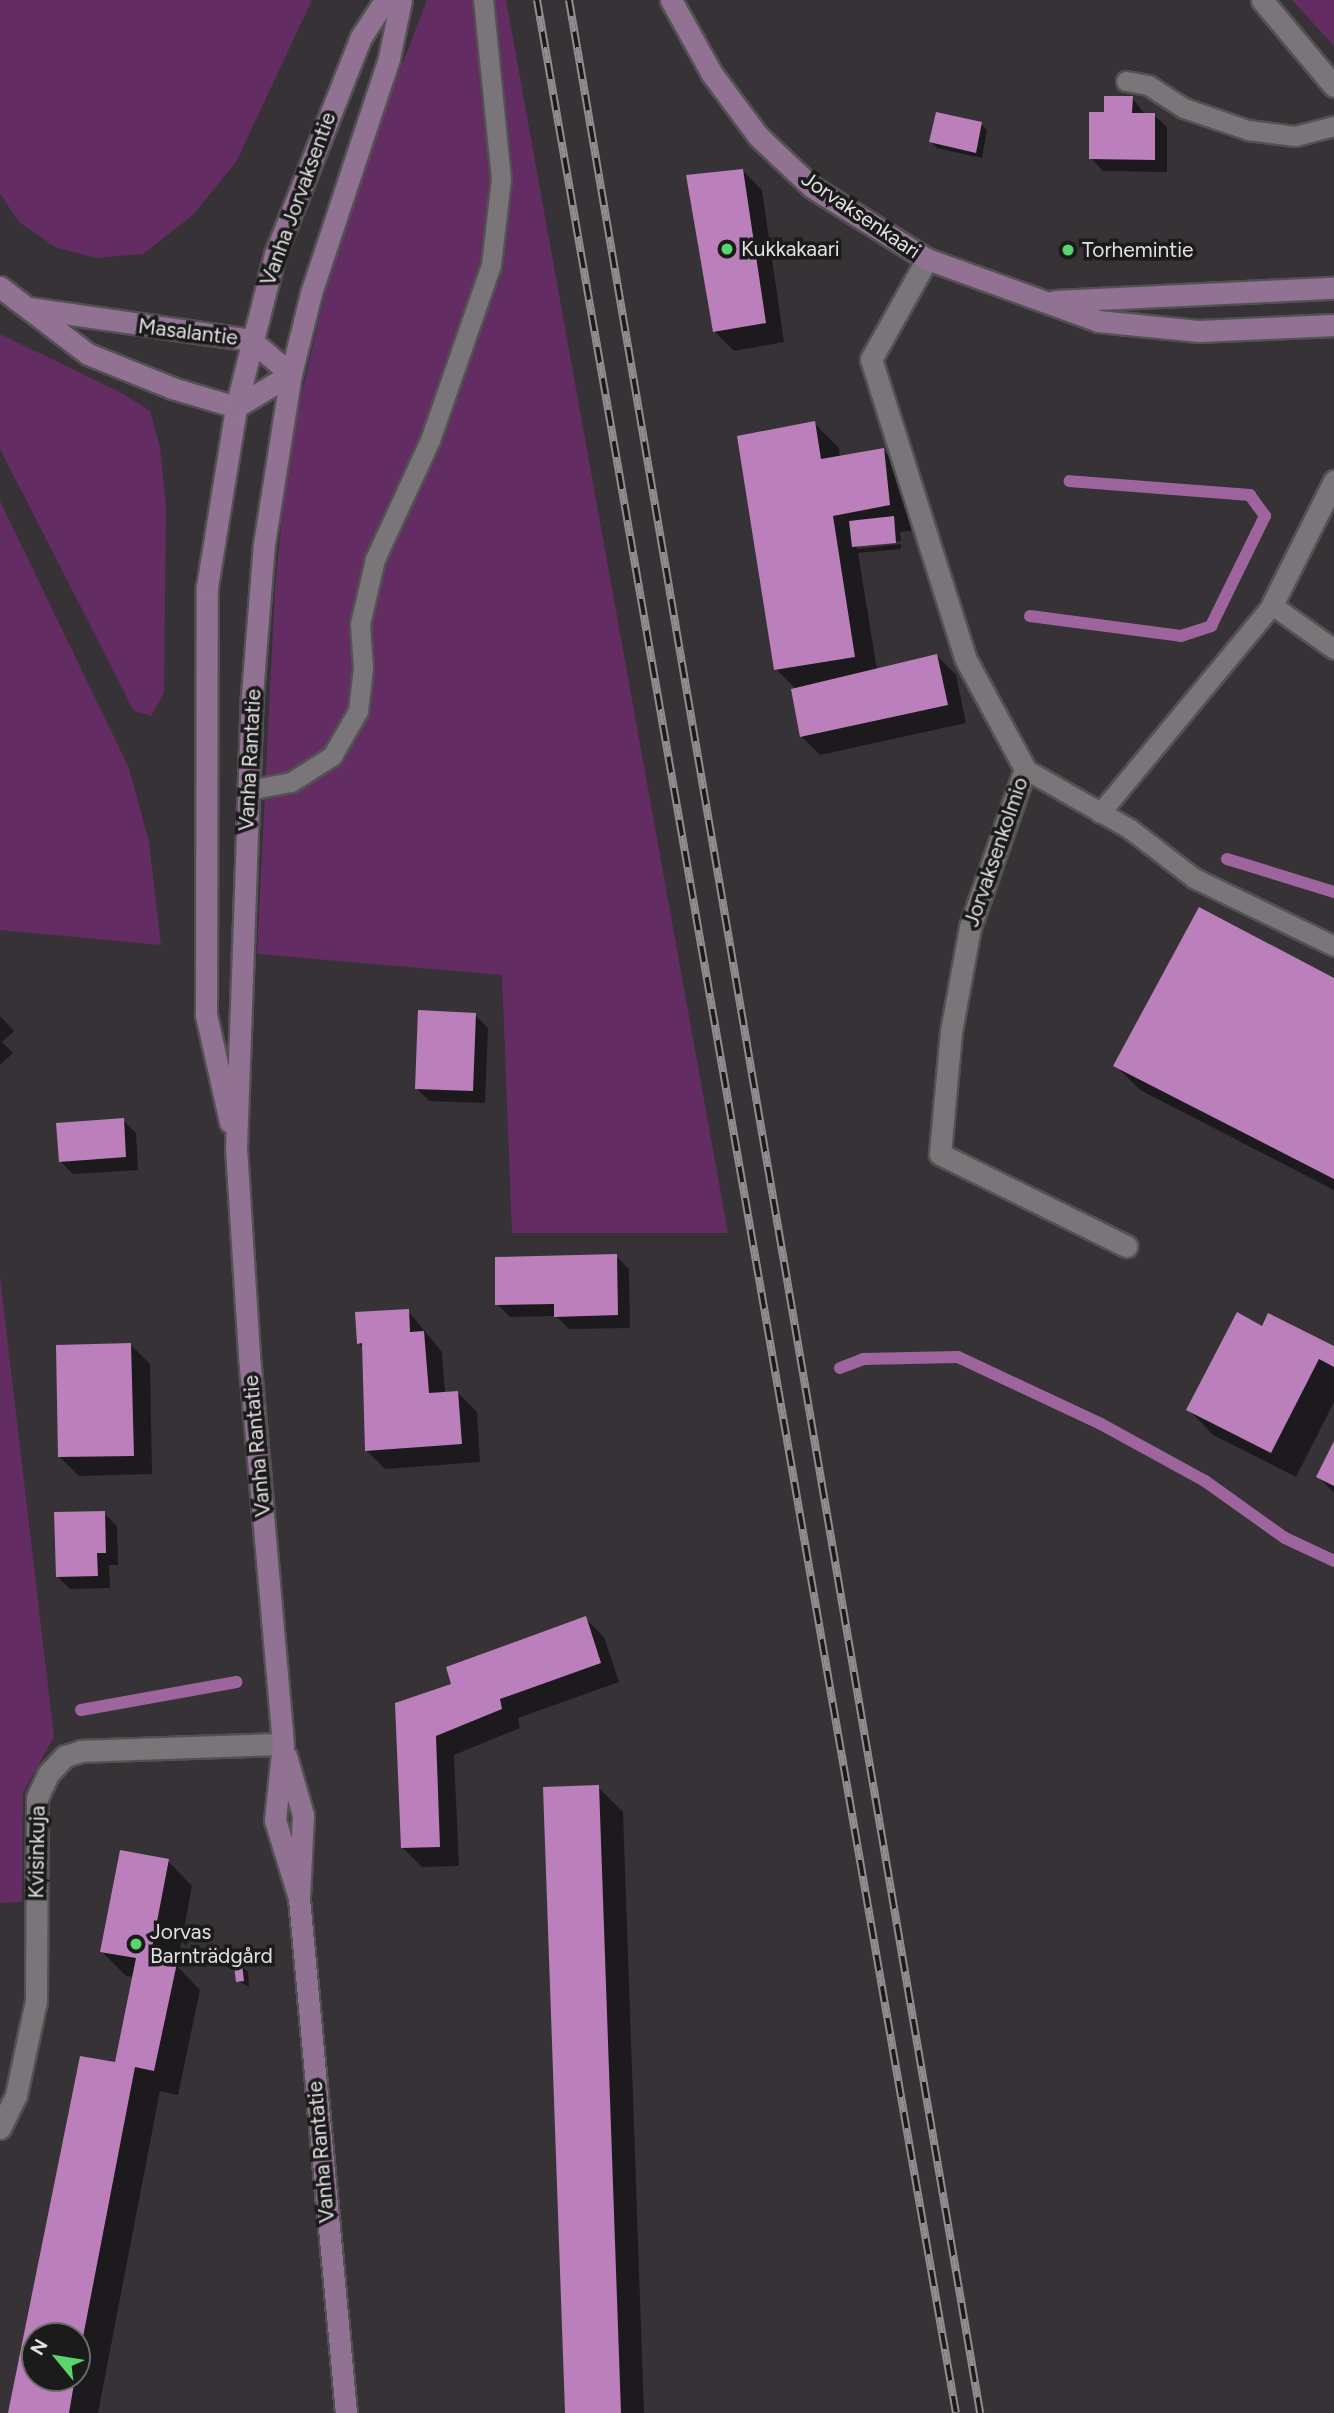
<!DOCTYPE html>
<html>
<head>
<meta charset="utf-8">
<style>
	body { margin:0 }
	#map { position:relative; width:1334px; height:2413px; overflow:hidden; background:#363236; font-family:Figtree,sans-serif }
	div>[style] { position:absolute }
	.green>* { inset:0; background:#632d63 }
	.shadow>* { inset:0; background:#0007 }
	.stream>* { height:12px; margin:-6px; padding:0 6px; transform-origin:6px; border-radius:6px; background:#9d649d }
	.building>* { inset:0; background:#bb7fbb }
	.roads { filter:drop-shadow(2px 0 #545154) drop-shadow(-2px 0 #545154) drop-shadow(0 2px #545154) drop-shadow(0 -2px #545154) }
	.lane>* { height:19px; margin:-9.5px; padding:0 9.5px; transform-origin:9.5px; border-radius:9.5px; background:#797578 }
	.street>* { height:21px; margin:-10.5px; padding:0 10.5px; transform-origin:10.5px; border-radius:10.5px; background:#797578 }
	.secondary>* { height:21px; margin:-10.5px; padding:0 10.5px; transform-origin:10.5px; border-radius:10.5px; background:#927292 }
	.rail>* { height:8px; margin-top:-4px; transform-origin:0; background:repeating-linear-gradient(90deg,#1c1b1c 0 16px,#908d90 0 32px); box-sizing:border-box; border-block:2px solid #908d90 }
	.dots>* { width:19px; height:19px; translate:-50% -50%; box-sizing:border-box; border:4px solid #1c1b1c; border-radius:50% }
	span { translate:-50% -50%; white-space:nowrap; text-align:center; line-height:1.15; -webkit-text-stroke:7px #1c1b1c; paint-order:stroke }
	.street-label { font-size:21px; color:#e2e0e2 }
	.poi-label { font-size:21px; color:#e2e0e2 }
	.left { translate:0 -50%; text-align:left }
	.north { position:absolute; left:21px; top:2322px; width:70px; height:70px; box-sizing:border-box; background:#1c1b1c; border:2px solid #6b6a6b; border-radius:50%; rotate:300deg; font-size:19px; font-weight:700; line-height:28px; text-align:center; color:#e2e0e2 }
	.north::after { content:''; display:block; margin:auto; width:24px; height:32px; background:#5ad56e; clip-path:polygon(50% 0,100% 100%,50% 72%,0 100%) }
</style>
</head>
<body>
<div id="map">
	<div class="green">
		<div style="clip-path:polygon(0 0,312px 0,236px 162px,193px 215px,143px 254px,96px 258px,55px 247px,19px 222px,0 194px)"></div>
		<div style="clip-path:polygon(427px 0,506px 0,728px 1233px,512px 1233px,502px 975px,257px 954px,275px 588px,288px 453px,327px 285px,386px 106px)"></div>
		<div style="clip-path:polygon(1292px 0,1334px 0,1334px 46px)"></div>
		<div style="clip-path:polygon(0 334px,122px 393px,150px 411px,160px 447px,166px 505px,164px 693px,151px 716px,134px 711px,0 449px)"></div>
		<div style="clip-path:polygon(0 501px,129px 768px,149px 842px,161px 945px,0 930px)"></div>
		<div style="clip-path:polygon(0 1277px,54px 1737px,23px 1793px,22px 1902px,0 1903px)"></div>
	</div>
	<div class="shadow">
		<div style="clip-path:polygon(1132px 98px,1145px 114px,1154px 115px,1167px 127px,1167px 172px,1103px 171px,1091px 158px,1106px 114px)"></div>
		<div style="clip-path:polygon(981px 124px,987px 130px,982px 158px,937px 148px,931px 142px)"></div>
		<div style="clip-path:polygon(743px 171px,762px 190px,784px 342px,734px 351px,715px 332px)"></div>
		<div style="clip-path:polygon(814px 423px,839px 448px,840px 458px,883px 450px,908px 474px,914px 530px,900px 532px,901px 541px,857px 545px,857px 549px,901px 544px,901px 549px,858px 553px,877px 670px,937px 656px,956px 675px,966px 723px,820px 755px,801px 736px,797px 690px,776px 669px)"></div>
		<div style="clip-path:polygon(1334px 980px,1334px 1190px,1140px 1090px,1115px 1065px)"></div>
		<div style="clip-path:polygon(475px 1015px,488px 1028px,485px 1103px,429px 1101px,416px 1088px)"></div>
		<div style="clip-path:polygon(0 1016px,14px 1031px,2px 1042px,13px 1053px,0 1065px)"></div>
		<div style="clip-path:polygon(123px 1120px,136px 1133px,138px 1170px,73px 1174px,60px 1161px)"></div>
		<div style="clip-path:polygon(616px 1256px,629px 1269px,630px 1328px,569px 1329px,556px 1316px,510px 1317px,497px 1304px)"></div>
		<div style="clip-path:polygon(408px 1311px,442px 1352px,445px 1394px,458px 1393px,477px 1412px,480px 1462px,385px 1469px,366px 1450px,364px 1349px,359px 1343px)"></div>
		<div style="clip-path:polygon(1263px 1329px,1334px 1348px,1334px 1402px,1296px 1477px,1213px 1435px,1189px 1410px)"></div>
		<div style="clip-path:polygon(131px 1345px,150px 1364px,152px 1474px,79px 1476px,60px 1457px)"></div>
		<div style="clip-path:polygon(1334px 1444px,1334px 1493px,1318px 1476px)"></div>
		<div style="clip-path:polygon(104px 1513px,117px 1526px,118px 1565px,109px 1565px,110px 1588px,70px 1589px,57px 1576px)"></div>
		<div style="clip-path:polygon(585px 1618px,604px 1637px,619px 1682px,518px 1718px,520px 1728px,454px 1755px,459px 1866px,422px 1867px,403px 1848px,397px 1704px,453px 1685px)"></div>
		<div style="clip-path:polygon(598px 1787px,623px 1812px,644px 2413px,566px 2413px)"></div>
		<div style="clip-path:polygon(evenodd,168px 1861px,192px 1886px,177px 1966px,200px 1990px,178px 2095px,160px 2091px,98px 2413px,10px 2413px,117px 2064px,134px 1977px,126px 1976px,101px 1951px,168px 1861px,35px 2336px,77px 2336px,77px 2378px,35px 2378px,35px 2336px)"></div>
		<div style="clip-path:polygon(242px 1966px,248px 1972px,249px 1987px,238px 1981px)"></div>
	</div>
	<div class="stream">
		<div style="left:1030px;top:616px;width:152px;rotate:7.5deg"></div>
		<div style="left:1181px;top:636px;width:32px;rotate:-18deg"></div>
		<div style="left:1211px;top:626px;width:123px;rotate:-63.9deg"></div>
		<div style="left:1265px;top:516px;width:26px;rotate:-126deg"></div>
		<div style="left:1250px;top:495px;width:181px;rotate:-175.6deg"></div>
		<div style="left:1227px;top:859px;width:112px;rotate:17.1deg"></div>
		<div style="left:840px;top:1368px;width:25px;rotate:-21deg"></div>
		<div style="left:863px;top:1359px;width:95px;rotate:-1.2deg"></div>
		<div style="left:958px;top:1357px;width:158px;rotate:25.1deg"></div>
		<div style="left:1101px;top:1424px;width:119px;rotate:28.7deg"></div>
		<div style="left:1205px;top:1481px;width:98px;rotate:35.5deg"></div>
		<div style="left:1285px;top:1538px;width:54px;rotate:25.1deg"></div>
		<div style="left:81px;top:1710px;width:158px;rotate:-10.2deg"></div>
	</div>
	<div class="building">
		<div style="clip-path:polygon(1104px 96px,1133px 96px,1132px 113px,1155px 113px,1155px 160px,1089px 159px,1089px 112px,1104px 112px)"></div>
		<div style="clip-path:polygon(936px 112px,982px 122px,976px 153px,929px 142px)"></div>
		<div style="clip-path:polygon(743px 169px,766px 323px,713px 332px,686px 175px)"></div>
		<div style="clip-path:polygon(815px 421px,821px 459px,884px 448px,890px 505px,833px 516px,855px 657px,774px 670px,737px 436px)"></div>
		<div style="clip-path:polygon(894px 516px,896px 543px,852px 547px,849px 521px)"></div>
		<div style="clip-path:polygon(937px 654px,948px 705px,800px 737px,791px 689px)"></div>
		<div style="clip-path:polygon(1199px 907px,1334px 978px,1334px 1179px,1113px 1066px)"></div>
		<div style="clip-path:polygon(418px 1010px,476px 1013px,473px 1091px,415px 1089px)"></div>
		<div style="clip-path:polygon(124px 1118px,126px 1157px,59px 1162px,56px 1123px)"></div>
		<div style="clip-path:polygon(617px 1254px,618px 1315px,554px 1317px,554px 1304px,495px 1305px,495px 1257px)"></div>
		<div style="clip-path:polygon(409px 1309px,410px 1332px,424px 1331px,429px 1393px,458px 1391px,462px 1444px,365px 1451px,362px 1343px,357px 1344px,355px 1312px)"></div>
		<div style="clip-path:polygon(1237px 1312px,1262px 1326px,1268px 1313px,1334px 1346px,1334px 1367px,1319px 1359px,1271px 1453px,1186px 1410px)"></div>
		<div style="clip-path:polygon(131px 1343px,134px 1456px,58px 1457px,56px 1345px)"></div>
		<div style="clip-path:polygon(1334px 1441px,1334px 1486px,1316px 1477px)"></div>
		<div style="clip-path:polygon(105px 1511px,106px 1553px,97px 1553px,98px 1576px,56px 1577px,54px 1512px)"></div>
		<div style="clip-path:polygon(586px 1616px,601px 1663px,500px 1699px,502px 1709px,436px 1736px,440px 1847px,401px 1848px,395px 1703px,451px 1684px,446px 1667px)"></div>
		<div style="clip-path:polygon(599px 1785px,621px 2413px,565px 2413px,543px 1787px)"></div>
		<div style="clip-path:polygon(120px 1850px,169px 1859px,150px 1958px,177px 1963px,154px 2071px,135px 2067px,78px 2363px,77px 2336px,35px 2336px,35px 2378px,75px 2378px,69px 2413px,8px 2413px,80px 2056px,115px 2062px,136px 1958px,100px 1952px)"></div>
		<div style="clip-path:polygon(242px 1964px,244px 1981px,236px 1982px,234px 1965px)"></div>
	</div>
	<div class="roads">
		<div class="lane">
			<div style="left:1126px;top:81px;width:22px;rotate:10deg"></div>
			<div style="left:1148px;top:85px;width:43px;rotate:32.6deg"></div>
			<div style="left:1184px;top:108px;width:68px;rotate:19deg"></div>
			<div style="left:1248px;top:130px;width:47px;rotate:7.3deg"></div>
			<div style="left:1295px;top:136px;width:40px;rotate:-14.4deg"></div>
			<div style="left:1025px;top:769px;width:121px;rotate:29.7deg"></div>
			<div style="left:1130px;top:829px;width:81px;rotate:37.4deg"></div>
			<div style="left:1194px;top:878px;width:156px;rotate:25.9deg"></div>
			<div style="left:248px;top:790px;width:44px;rotate:-10.5deg"></div>
			<div style="left:291px;top:782px;width:49px;rotate:-32.4deg"></div>
			<div style="left:332px;top:756px;width:52px;rotate:-60deg"></div>
			<div style="left:358px;top:711px;width:43px;rotate:-83.4deg"></div>
			<div style="left:363px;top:668px;width:44px;rotate:-93.9deg"></div>
			<div style="left:360px;top:624px;width:67px;rotate:-77deg"></div>
			<div style="left:375px;top:559px;width:131px;rotate:-65.2deg"></div>
			<div style="left:430px;top:440px;width:185px;rotate:-70.8deg"></div>
			<div style="left:491px;top:265px;width:87px;rotate:-83.4deg"></div>
			<div style="left:501px;top:179px;width:180px;rotate:-95.7deg"></div>
			<div style="left:1100px;top:813px;width:270px;rotate:-50.4deg"></div>
			<div style="left:1272px;top:605px;width:76px;rotate:35.4deg"></div>
		</div>
		<div class="street">
			<div style="left:1262px;top:0;width:112px;rotate:50.1deg"></div>
			<div style="left:927px;top:259px;width:115px;rotate:119.2deg"></div>
			<div style="left:871px;top:359px;width:313px;rotate:72.5deg"></div>
			<div style="left:965px;top:658px;width:126px;rotate:61.6deg"></div>
			<div style="left:1025px;top:769px;width:167px;rotate:109.2deg"></div>
			<div style="left:970px;top:927px;width:107px;rotate:100.3deg"></div>
			<div style="left:951px;top:1032px;width:122px;rotate:95.2deg"></div>
			<div style="left:940px;top:1154px;width:208px;rotate:26.3deg"></div>
			<div style="left:1272px;top:605px;width:139px;rotate:-63.4deg"></div>
			<div style="left:0;top:2128px;width:37px;rotate:-64deg"></div>
			<div style="left:16px;top:2095px;width:96px;rotate:-78deg"></div>
			<div style="left:36px;top:2001px;width:203px;rotate:-89.7deg"></div>
			<div style="left:37px;top:1798px;width:26px;rotate:-65deg"></div>
			<div style="left:48px;top:1774px;width:25px;rotate:-47deg"></div>
			<div style="left:65px;top:1756px;width:17px;rotate:-17deg"></div>
			<div style="left:81px;top:1751px;width:202px;rotate:-2deg"></div>
		</div>
		<div class="secondary">
			<div style="left:671px;top:0;width:85px;rotate:61deg"></div>
			<div style="left:712px;top:74px;width:77px;rotate:53.4deg"></div>
			<div style="left:758px;top:136px;width:74px;rotate:43.4deg"></div>
			<div style="left:812px;top:187px;width:136px;rotate:32.1deg"></div>
			<div style="left:927px;top:259px;width:182px;rotate:19.9deg"></div>
			<div style="left:1098px;top:321px;width:101px;rotate:5.7deg"></div>
			<div style="left:1199px;top:331px;width:135px;rotate:-2.5deg"></div>
			<div style="left:0;top:287px;width:111px;rotate:37.3deg"></div>
			<div style="left:88px;top:354px;width:91px;rotate:22deg"></div>
			<div style="left:172px;top:388px;width:67px;rotate:16.5deg"></div>
			<div style="left:236px;top:407px;width:64px;rotate:-31deg"></div>
			<div style="left:1055px;top:301px;width:279px;rotate:-2.7deg"></div>
			<div style="left:29px;top:308px;width:224px;rotate:8.2deg"></div>
			<div style="left:251px;top:340px;width:52px;rotate:40.4deg"></div>
			<div style="left:230px;top:1122px;width:110px;rotate:-102.6deg"></div>
			<div style="left:206px;top:1015px;width:428px;rotate:-89.9deg"></div>
			<div style="left:207px;top:587px;width:182px;rotate:-80.8deg"></div>
			<div style="left:236px;top:407px;width:158px;rotate:-75.7deg"></div>
			<div style="left:275px;top:254px;width:233px;rotate:-68.4deg"></div>
			<div style="left:361px;top:37px;width:44px;rotate:-57deg"></div>
			<div style="left:286px;top:1756px;width:61px;rotate:73.9deg"></div>
			<div style="left:303px;top:1815px;width:83px;rotate:92.8deg"></div>
			<div style="left:299px;top:1898px;width:517px;rotate:84.79deg"></div>
			<div style="left:299px;top:1898px;width:82px;rotate:-107.1deg"></div>
			<div style="left:275px;top:1820px;width:76px;rotate:-84deg"></div>
			<div style="left:283px;top:1744px;width:391px;rotate:-95deg"></div>
			<div style="left:249px;top:1354px;width:206px;rotate:-93.6deg"></div>
			<div style="left:236px;top:1148px;width:453px;rotate:-88deg"></div>
			<div style="left:252px;top:695px;width:151px;rotate:-85.5deg"></div>
			<div style="left:264px;top:544px;width:172px;rotate:-81deg"></div>
			<div style="left:291px;top:374px;width:83px;rotate:-76.1deg"></div>
			<div style="left:311px;top:293px;width:248px;rotate:-71.6deg"></div>
			<div style="left:389px;top:58px;width:59px;rotate:-78.3deg"></div>
		</div>
	</div>
	<div class="rail">
		<div style="left:537px;top:0;width:2449px;rotate:80.15deg"></div>
		<div style="left:569px;top:0;width:2448px;rotate:80.33deg"></div>
	</div>
	<div class="dots">
		<div style="left:727px;top:249px;background:#5ad56e"></div>
		<div style="left:1068px;top:250px;background:#5ad56e"></div>
		<div style="left:136px;top:1944px;background:#5ad56e"></div>
	</div>
	<div class="street-label">
		<span style="left:298px;top:199px;rotate:-70deg">Vanha Jorvaksentie</span>
		<span style="left:861px;top:215px;rotate:34deg">Jorvaksenkaari</span>
		<span style="left:188px;top:332px;rotate:7deg">Masalantie</span>
		<span style="left:250px;top:760px;rotate:-87deg">Vanha Rantatie</span>
		<span style="left:996px;top:852px;rotate:-71deg">Jorvaksenkolmio</span>
		<span style="left:257px;top:1446px;rotate:-95deg">Vanha Rantatie</span>
		<span style="left:37px;top:1852px;rotate:-89deg">Kvisinkuja</span>
		<span style="left:321px;top:2152px;rotate:-95deg">Vanha Rantatie</span>
	</div>
	<div class="poi-label">
		<span class="left" style="left:741px;top:249px">Kukkakaari</span>
		<span class="left" style="left:1082px;top:250px">Torhemintie</span>
		<span class="left" style="left:150px;top:1944px">Jorvas<br>Barnträdgård</span>
	</div>
	<div class="north">N</div>
</div>
</body>
</html>
